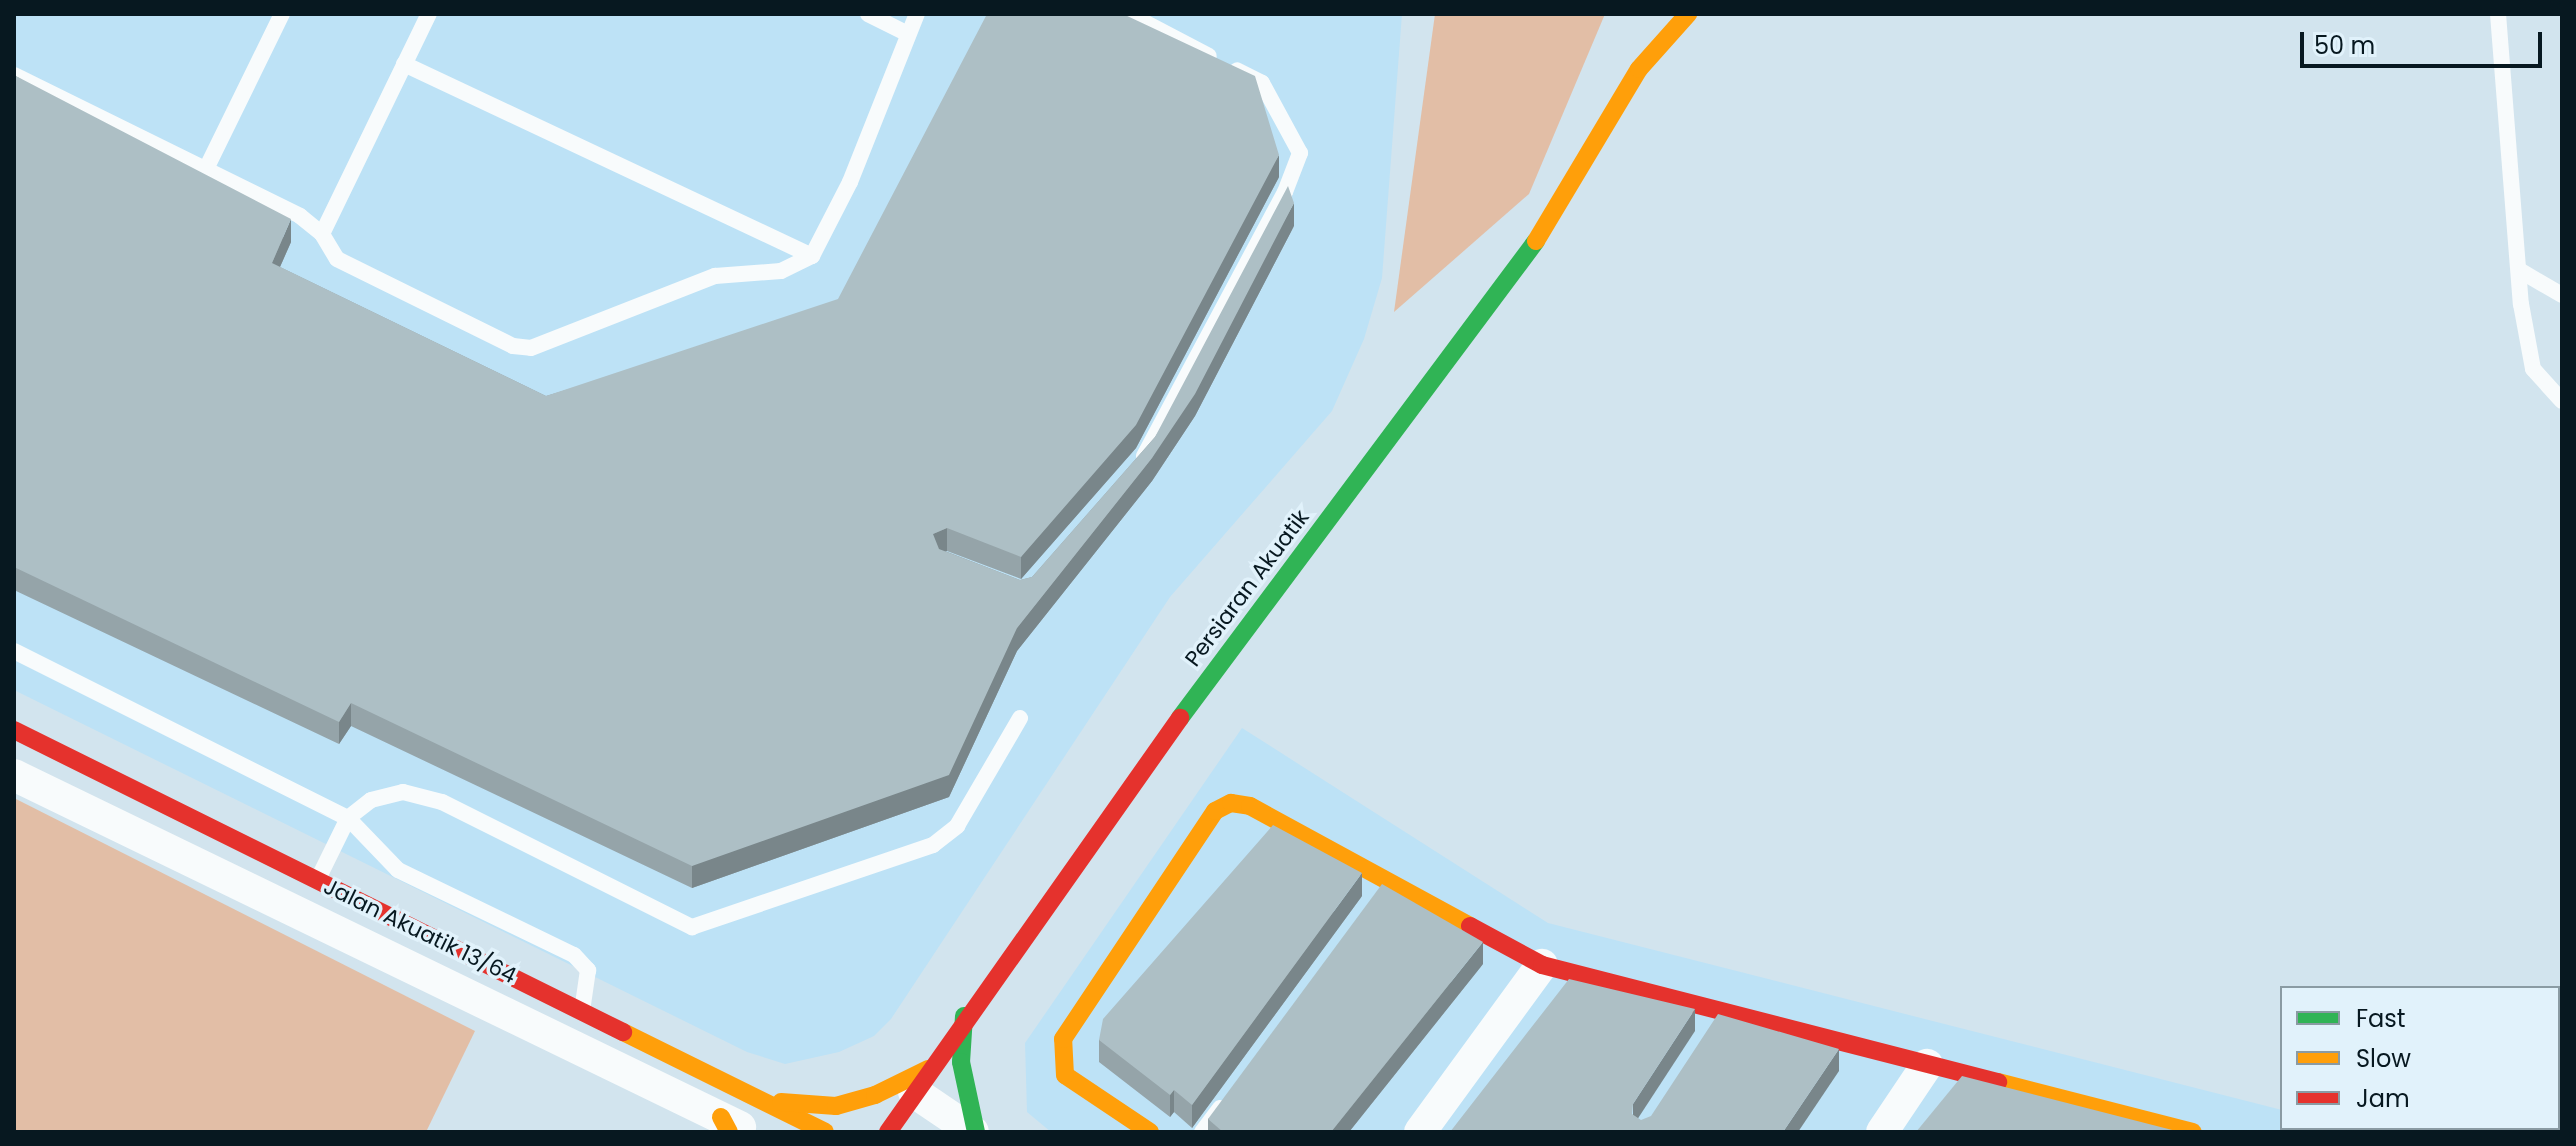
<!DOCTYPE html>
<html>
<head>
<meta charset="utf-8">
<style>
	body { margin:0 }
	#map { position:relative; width:2576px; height:1146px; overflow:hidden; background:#d2e4ee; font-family:Poppins,sans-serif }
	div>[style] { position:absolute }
	.built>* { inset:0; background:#bde2f6 }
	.green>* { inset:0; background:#e2bea6 }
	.lane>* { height:16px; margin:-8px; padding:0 8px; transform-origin:8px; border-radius:8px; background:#f8fbfc }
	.street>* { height:32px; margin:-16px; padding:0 16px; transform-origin:16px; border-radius:16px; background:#f8fbfc }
	.fast>* { height:18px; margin:-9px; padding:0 9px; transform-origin:9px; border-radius:9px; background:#30b455 }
	.slow>* { height:18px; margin:-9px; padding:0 9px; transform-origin:9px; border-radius:9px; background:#ff9f0a }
	.jam>* { height:18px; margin:-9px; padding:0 9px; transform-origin:9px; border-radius:9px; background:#e5322d }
	.wall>* { inset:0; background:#95a4a9 }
	.shaded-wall>* { inset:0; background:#79868a }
	.building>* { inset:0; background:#adbfc5 }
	span { translate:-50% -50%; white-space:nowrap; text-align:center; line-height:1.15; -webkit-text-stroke:7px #e1f2fb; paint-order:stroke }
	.street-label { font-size:22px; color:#071820 }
	.frame { position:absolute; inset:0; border:16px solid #071820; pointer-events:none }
	.legend { position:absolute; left:2280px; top:986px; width:280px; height:144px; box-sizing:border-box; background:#e1f2fb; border:2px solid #8a9ba3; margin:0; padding:10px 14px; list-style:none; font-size:24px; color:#071820 }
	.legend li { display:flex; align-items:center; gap:16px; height:40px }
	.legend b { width:40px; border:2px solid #8a9ba3 }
	.scale { position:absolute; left:2300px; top:32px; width:242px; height:36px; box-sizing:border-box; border:4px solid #071820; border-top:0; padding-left:10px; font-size:24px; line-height:28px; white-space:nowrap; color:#071820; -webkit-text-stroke:6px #e1f2fb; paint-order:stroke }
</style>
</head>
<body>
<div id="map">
	<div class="built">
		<div style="clip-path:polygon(14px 14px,1402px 14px,1382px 278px,1364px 339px,1332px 411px,1170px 597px,891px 1019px,874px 1036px,839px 1052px,785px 1064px,747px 1052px,14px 690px)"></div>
		<div style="clip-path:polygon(1242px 728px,1548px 923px,2282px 1110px,2282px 1128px,2370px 1132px,1051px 1132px,1027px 1112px,1025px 1043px)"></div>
	</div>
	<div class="green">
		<div style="clip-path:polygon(1435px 14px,1605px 14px,1529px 194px,1394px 312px)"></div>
		<div style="clip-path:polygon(14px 798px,475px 1031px,426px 1132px,14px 1132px)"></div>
	</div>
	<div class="lane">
		<div style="left:868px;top:14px;width:45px;rotate:26.6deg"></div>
		<div style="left:1129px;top:14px;width:90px;rotate:27.7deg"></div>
		<div style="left:2498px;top:14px;width:291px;rotate:85.5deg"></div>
		<div style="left:2521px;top:304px;width:66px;rotate:79.5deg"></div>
		<div style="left:2533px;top:369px;width:43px;rotate:47.8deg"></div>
		<div style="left:404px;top:64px;width:451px;rotate:25.2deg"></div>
		<div style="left:14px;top:75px;width:319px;rotate:26.2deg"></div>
		<div style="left:300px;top:216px;width:28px;rotate:39deg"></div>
		<div style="left:322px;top:234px;width:29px;rotate:59deg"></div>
		<div style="left:337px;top:259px;width:196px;rotate:26.3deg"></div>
		<div style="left:513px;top:346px;width:18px;rotate:6deg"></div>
		<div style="left:531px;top:348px;width:198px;rotate:-21.4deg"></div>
		<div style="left:715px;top:276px;width:66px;rotate:-4.3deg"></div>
		<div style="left:781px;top:271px;width:34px;rotate:-26deg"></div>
		<div style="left:812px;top:256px;width:83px;rotate:-62.8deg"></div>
		<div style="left:850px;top:182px;width:181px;rotate:-68.3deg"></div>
		<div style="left:207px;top:167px;width:170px;rotate:-63.9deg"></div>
		<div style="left:322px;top:234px;width:245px;rotate:-64.1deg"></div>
		<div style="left:2519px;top:270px;width:50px;rotate:30.2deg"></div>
		<div style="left:1144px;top:456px;width:299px;rotate:-61.9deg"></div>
		<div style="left:1285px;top:192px;width:42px;rotate:-69deg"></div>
		<div style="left:1300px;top:153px;width:80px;rotate:-118.5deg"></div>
		<div style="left:1262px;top:83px;width:28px;rotate:-153deg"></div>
		<div style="left:14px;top:651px;width:373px;rotate:26.6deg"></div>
		<div style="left:348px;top:818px;width:72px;rotate:46.1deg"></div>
		<div style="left:398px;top:870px;width:195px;rotate:25.8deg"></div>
		<div style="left:574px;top:955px;width:21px;rotate:47deg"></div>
		<div style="left:588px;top:970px;width:41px;rotate:98.3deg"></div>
		<div style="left:319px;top:877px;width:66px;rotate:-63.8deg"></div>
		<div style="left:348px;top:818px;width:29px;rotate:-38deg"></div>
		<div style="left:371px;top:800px;width:33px;rotate:-14deg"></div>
		<div style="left:403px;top:792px;width:40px;rotate:14.4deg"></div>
		<div style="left:442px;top:802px;width:280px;rotate:26.6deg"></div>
		<div style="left:692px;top:927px;width:255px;rotate:-18.8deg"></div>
		<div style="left:933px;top:845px;width:31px;rotate:-38deg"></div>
		<div style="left:957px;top:826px;width:125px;rotate:-59.7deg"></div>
		<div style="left:1202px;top:1132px;width:30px;rotate:-53deg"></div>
	</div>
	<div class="street">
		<div style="left:14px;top:775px;width:807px;rotate:25.87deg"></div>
		<div style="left:914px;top:1092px;width:71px;rotate:34.1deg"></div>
		<div style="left:1420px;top:1132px;width:207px;rotate:-53.9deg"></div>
		<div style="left:1882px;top:1132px;width:81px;rotate:-56.1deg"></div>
	</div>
	<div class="fast">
		<div style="left:1180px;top:718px;width:595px;rotate:-53.26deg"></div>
		<div style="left:964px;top:1016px;width:46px;rotate:93.7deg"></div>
		<div style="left:961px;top:1062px;width:72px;rotate:77.9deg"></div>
	</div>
	<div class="slow">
		<div style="left:1536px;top:241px;width:200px;rotate:-59.1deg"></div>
		<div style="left:1639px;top:69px;width:74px;rotate:-48.3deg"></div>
		<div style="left:623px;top:1032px;width:225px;rotate:26.3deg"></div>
		<div style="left:1998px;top:1082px;width:201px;rotate:14.4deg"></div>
		<div style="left:781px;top:1102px;width:55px;rotate:4.2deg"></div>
		<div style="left:836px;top:1106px;width:41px;rotate:-15.8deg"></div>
		<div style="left:875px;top:1095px;width:59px;rotate:-26.1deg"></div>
		<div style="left:721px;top:1117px;width:17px;rotate:62deg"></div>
		<div style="left:1150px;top:1132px;width:102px;rotate:-146.2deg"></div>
		<div style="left:1065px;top:1075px;width:36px;rotate:-93deg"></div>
		<div style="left:1063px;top:1039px;width:274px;rotate:-56.3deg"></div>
		<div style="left:1215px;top:811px;width:18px;rotate:-27deg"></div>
		<div style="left:1231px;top:803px;width:19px;rotate:9deg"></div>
		<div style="left:1250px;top:806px;width:251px;rotate:28.6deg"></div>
	</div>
	<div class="jam">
		<div style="left:14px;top:730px;width:680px;rotate:26.38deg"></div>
		<div style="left:1470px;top:926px;width:82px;rotate:28.4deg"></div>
		<div style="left:1542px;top:965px;width:471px;rotate:14.4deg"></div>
		<div style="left:888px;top:1132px;width:507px;rotate:-54.8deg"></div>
	</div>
	<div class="wall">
		<div style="clip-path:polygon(14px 75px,291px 242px,280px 267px,546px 396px,1279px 177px,1136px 448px,1021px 579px,947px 551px,945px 551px,1020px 580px,1032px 577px,1155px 437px,1294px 226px,1195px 416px,1152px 481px,1017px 651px,949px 797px,692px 888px,351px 726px,339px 744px,14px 590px)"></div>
		<div style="clip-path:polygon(1362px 896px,1192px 1128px,1174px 1112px,1170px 1117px,1099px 1062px,1099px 1040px)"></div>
		<div style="clip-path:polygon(1483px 964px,1349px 1132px,1208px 1132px,1208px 1119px)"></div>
	</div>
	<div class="shaded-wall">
		<div style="clip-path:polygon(1279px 155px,1279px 177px,1136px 448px,1021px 579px,1021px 557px)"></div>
		<div style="clip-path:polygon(1294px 203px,1294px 226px,1195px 416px,1152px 481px,1017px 651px,949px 797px,692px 888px,692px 866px,1017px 628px,1152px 458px)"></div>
		<div style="clip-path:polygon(291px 219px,291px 242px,272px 285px,272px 263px)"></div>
		<div style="clip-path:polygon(947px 528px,947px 551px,933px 556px,933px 534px)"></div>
		<div style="clip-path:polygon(351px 703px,351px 726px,339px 744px,339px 722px)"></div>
		<div style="clip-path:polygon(1362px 873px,1362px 896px,1192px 1128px,1192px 1105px)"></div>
		<div style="clip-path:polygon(1483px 942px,1483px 964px,1349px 1132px,1331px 1132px)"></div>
		<div style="clip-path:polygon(1695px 1009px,1695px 1031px,1633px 1126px,1633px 1104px)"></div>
		<div style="clip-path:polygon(1839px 1049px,1839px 1071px,1798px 1132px,1783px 1132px)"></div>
		<div style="clip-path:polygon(1174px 1090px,1174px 1112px,1170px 1117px,1170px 1095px)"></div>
	</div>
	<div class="building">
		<div style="clip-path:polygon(987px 14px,1123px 14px,1255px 76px,1279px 155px,1136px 425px,1021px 557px,947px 528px,933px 534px,939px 549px,1020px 580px,1032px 577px,1155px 437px,1288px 186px,1294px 203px,1195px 394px,1152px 458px,1017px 628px,949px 775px,692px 866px,351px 703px,339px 722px,14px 567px,14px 75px,291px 219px,272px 263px,546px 396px,838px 299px)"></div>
		<div style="clip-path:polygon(1273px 825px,1362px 873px,1192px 1105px,1174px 1090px,1170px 1095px,1099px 1040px,1103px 1019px)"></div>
		<div style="clip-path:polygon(1382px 884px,1483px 942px,1331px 1132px,1223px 1132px,1208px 1119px)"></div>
		<div style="clip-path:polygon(1569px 979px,1695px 1009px,1633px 1104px,1632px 1114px,1641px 1120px,1651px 1116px,1718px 1014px,1839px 1049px,1783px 1132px,1450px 1132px)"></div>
		<div style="clip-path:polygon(1962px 1076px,2180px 1132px,1916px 1132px)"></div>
	</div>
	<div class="street-label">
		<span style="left:1247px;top:588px;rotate:-53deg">Persiaran Akuatik</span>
		<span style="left:420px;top:931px;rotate:26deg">Jalan Akuatik 13/64</span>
	</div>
	<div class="frame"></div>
	<ul class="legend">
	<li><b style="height:10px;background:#30b455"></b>Fast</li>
	<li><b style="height:10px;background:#ff9f0a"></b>Slow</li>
	<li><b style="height:10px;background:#e5322d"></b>Jam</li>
	</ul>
	<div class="scale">50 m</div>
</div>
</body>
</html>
